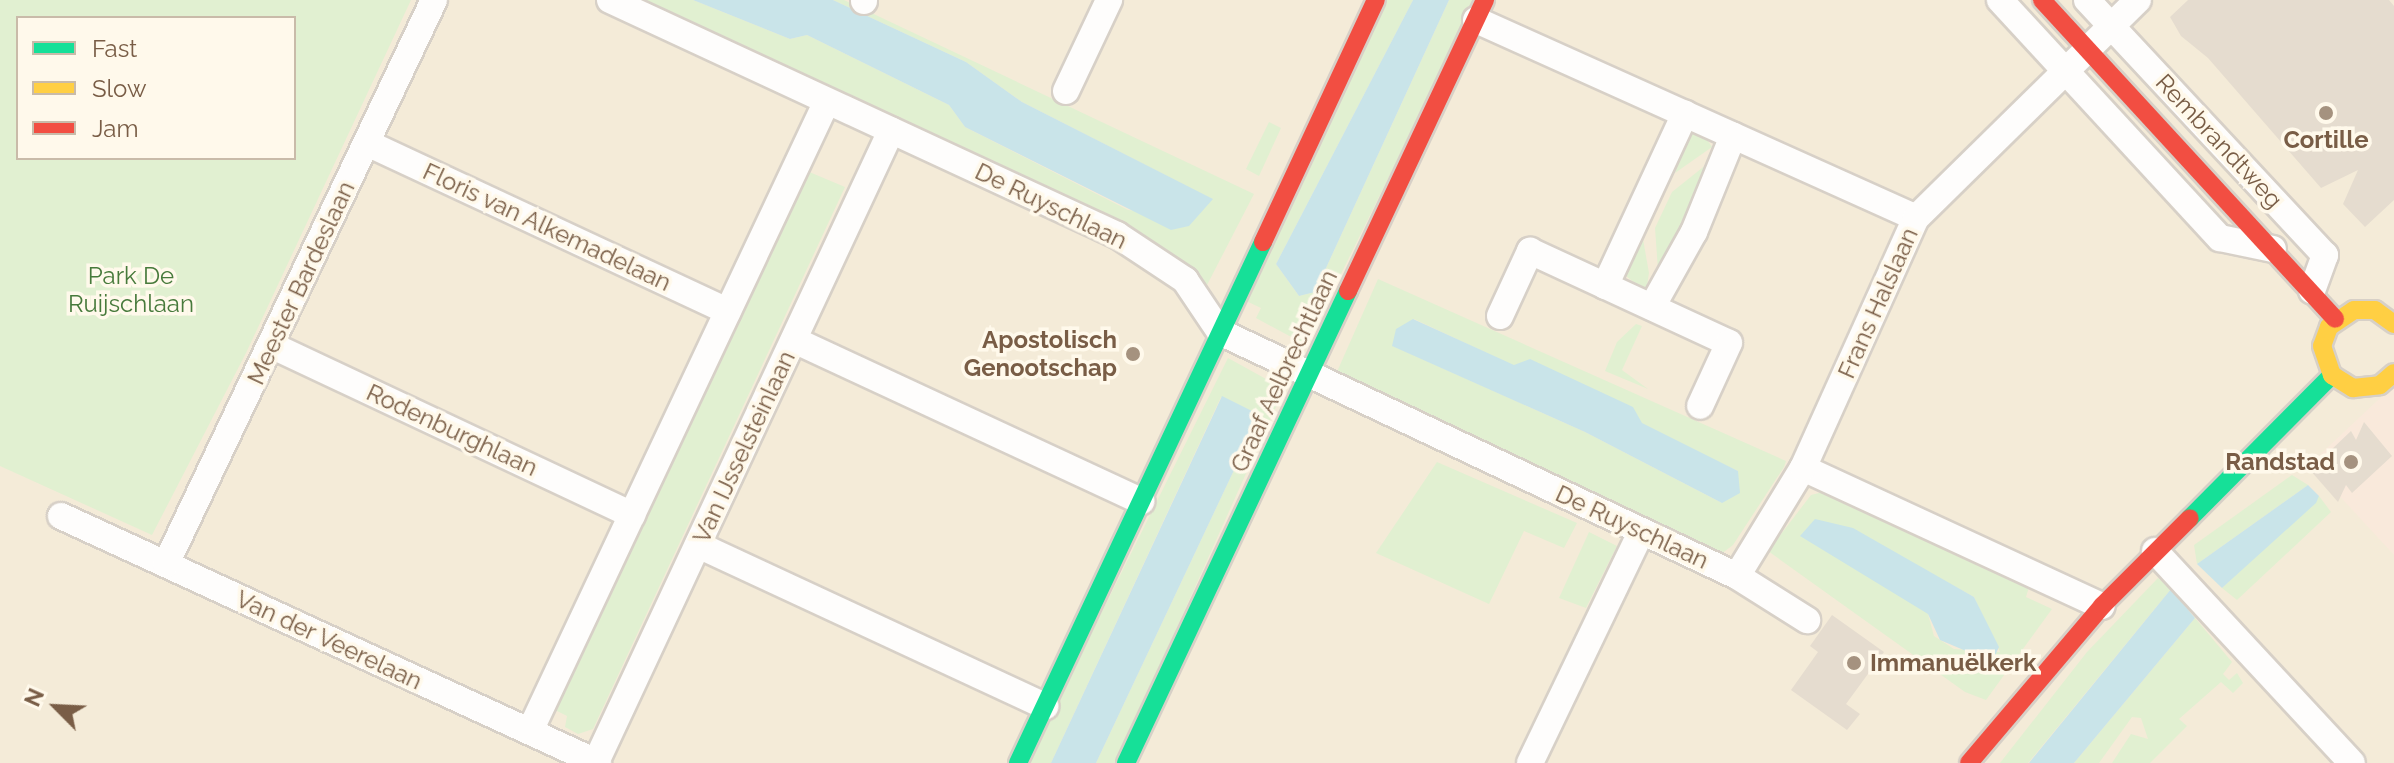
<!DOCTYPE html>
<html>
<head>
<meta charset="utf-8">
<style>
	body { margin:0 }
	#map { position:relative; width:2394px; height:763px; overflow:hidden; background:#f8f3e8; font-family:Raleway,sans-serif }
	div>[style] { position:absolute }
	.residential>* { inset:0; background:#f4ebd8 }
	.commercial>* { inset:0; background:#f9e9db }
	.green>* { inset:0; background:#e1f0d1 }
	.water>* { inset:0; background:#c9e4e9 }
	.building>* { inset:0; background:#e5dccf }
	.roads { filter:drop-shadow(2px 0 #d7d0c7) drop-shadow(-2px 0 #d7d0c7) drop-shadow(0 2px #d7d0c7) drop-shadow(0 -2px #d7d0c7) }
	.street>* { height:26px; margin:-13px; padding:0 13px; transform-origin:13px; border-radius:13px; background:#fefdfc }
	.fast>* { height:18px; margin:-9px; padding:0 9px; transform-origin:9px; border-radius:9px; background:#16e098 }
	.slow>* { height:18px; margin:-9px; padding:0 9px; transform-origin:9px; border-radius:9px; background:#ffcf43 }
	.jam>* { height:18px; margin:-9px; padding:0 9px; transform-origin:9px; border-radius:9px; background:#f24e42 }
	.dots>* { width:22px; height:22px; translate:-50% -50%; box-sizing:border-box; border:4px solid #fff9eb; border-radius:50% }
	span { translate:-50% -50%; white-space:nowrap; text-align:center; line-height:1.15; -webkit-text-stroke:7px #fff9eb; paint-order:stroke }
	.poi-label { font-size:24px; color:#795d46; font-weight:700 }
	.right { translate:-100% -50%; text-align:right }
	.left { translate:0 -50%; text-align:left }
	.street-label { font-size:24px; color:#795d46 }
	.park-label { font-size:24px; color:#477a3b }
	.legend { position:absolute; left:16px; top:16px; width:280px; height:144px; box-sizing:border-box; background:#fff9eb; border:2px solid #c9bba9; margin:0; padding:10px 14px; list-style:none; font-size:24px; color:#795d46 }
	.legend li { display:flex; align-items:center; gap:16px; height:40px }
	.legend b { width:40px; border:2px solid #c9bba9 }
	.north { position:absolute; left:16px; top:667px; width:80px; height:80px; -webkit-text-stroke:6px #fff9eb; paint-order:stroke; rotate:294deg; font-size:22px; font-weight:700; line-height:32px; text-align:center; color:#795d46 }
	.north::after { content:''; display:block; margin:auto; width:28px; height:36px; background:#795d46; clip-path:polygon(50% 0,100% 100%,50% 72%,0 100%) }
</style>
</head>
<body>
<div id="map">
	<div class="residential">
		<div style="clip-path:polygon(evenodd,0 0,2394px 0,2394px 763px,0 763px,0 0,18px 18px,294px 18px,294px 158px,18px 158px,18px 18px)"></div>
	</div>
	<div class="commercial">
		<div style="clip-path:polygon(2394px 385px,2394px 555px,2310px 464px)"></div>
	</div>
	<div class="green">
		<div style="clip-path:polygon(evenodd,0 0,411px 0,246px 353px,152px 535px,0 466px,0 0,18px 18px,294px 18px,294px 158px,18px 158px,18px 18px)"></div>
		<div style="clip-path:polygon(631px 0,693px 0,790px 39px,807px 35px,949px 105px,965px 127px,1128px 210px,1193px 217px,1212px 199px,1022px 102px,966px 62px,833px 0,844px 0,1254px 194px,1206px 287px,1192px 285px)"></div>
		<div style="clip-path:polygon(1385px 0,1413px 0,1276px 264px,1299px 296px,1315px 292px,1449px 0,1476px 0,1306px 345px,1256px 318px,1261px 308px,1244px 300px)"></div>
		<div style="clip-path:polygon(1269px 122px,1281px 128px,1259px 176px,1246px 169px)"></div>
		<div style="clip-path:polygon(1687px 132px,1706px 138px,1712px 147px,1675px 173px)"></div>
		<div style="clip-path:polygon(1712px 160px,1658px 270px,1655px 228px,1672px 192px)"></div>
		<div style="clip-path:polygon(807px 171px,845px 187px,593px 729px,578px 734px,565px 727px,567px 716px,555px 710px)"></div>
		<div style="clip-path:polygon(1643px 239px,1649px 273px,1646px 292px,1621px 272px,1621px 263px,1633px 258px)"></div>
		<div style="clip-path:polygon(evenodd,1378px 279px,1786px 461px,1784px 467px,1733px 545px,1717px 557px,1332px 383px,1378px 279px,1414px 319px,1738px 471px,1722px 503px,1585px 432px,1393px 346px,1414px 319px)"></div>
		<div style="clip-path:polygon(1636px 324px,1642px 326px,1622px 370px,1648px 389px,1605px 371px,1617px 342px)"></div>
		<div style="clip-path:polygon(1228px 358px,1284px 389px,1116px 763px,1096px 763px,1260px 415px,1221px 397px,1051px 763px,1027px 763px)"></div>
		<div style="clip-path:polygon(1437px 462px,1577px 523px,1564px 548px,1524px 531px,1489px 604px,1376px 553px)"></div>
		<div style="clip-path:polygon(2292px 475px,2308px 485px,2197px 564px,2194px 545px)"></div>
		<div style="clip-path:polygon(evenodd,1823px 492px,2029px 587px,2026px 597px,2052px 609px,1986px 700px,1965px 692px,1768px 551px,1811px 495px,1823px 492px,1945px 581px,1974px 597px,2000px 652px,1954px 649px,1934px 636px,1928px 614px,1945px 581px)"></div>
		<div style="clip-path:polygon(2319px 496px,2331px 512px,2237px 600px,2222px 588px)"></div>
		<div style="clip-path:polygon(1589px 532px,1617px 546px,1586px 608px,1559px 598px)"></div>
		<div style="clip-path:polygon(2158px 578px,2171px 589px,2028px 763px,2000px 763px,2087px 652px)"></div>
		<div style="clip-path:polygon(2195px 618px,2232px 662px,2223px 674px,2229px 680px,2237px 673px,2243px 683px,2233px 693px,2221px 682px,2179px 719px,2187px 726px,2150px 763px,2112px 763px,2131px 734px,2148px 739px,2141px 718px,2132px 717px,2099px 763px,2074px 763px)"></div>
	</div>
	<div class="water">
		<div style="clip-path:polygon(693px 0,833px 0,966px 62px,1022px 102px,1213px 199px,1189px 226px,1171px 230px,965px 127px,949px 105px,807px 35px,790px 39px)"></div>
		<div style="clip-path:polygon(1413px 0,1449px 0,1315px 292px,1299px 296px,1276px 264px)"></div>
		<div style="clip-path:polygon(1413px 319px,1514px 365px,1530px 359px,1633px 407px,1642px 423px,1738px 471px,1740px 493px,1722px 503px,1585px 432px,1392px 346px,1396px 329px)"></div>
		<div style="clip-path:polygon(1222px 396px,1260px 415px,1096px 763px,1051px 763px)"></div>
		<div style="clip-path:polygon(2308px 485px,2319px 496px,2316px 503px,2222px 588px,2197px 564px)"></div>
		<div style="clip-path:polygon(1815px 519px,1853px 528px,1974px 597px,1999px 647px,1992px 662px,1940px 640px,1928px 614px,1800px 536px)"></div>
		<div style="clip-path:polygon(2171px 589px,2195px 618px,2074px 763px,2029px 763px)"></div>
	</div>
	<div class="building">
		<div style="clip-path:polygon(2188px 0,2389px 0,2394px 6px,2394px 200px,2365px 227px,2343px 204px,2358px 170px,2321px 188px,2208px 58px,2181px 36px,2170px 17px)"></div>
		<div style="clip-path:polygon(2364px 422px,2392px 456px,2352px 493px,2346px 485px,2338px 502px,2310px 470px,2351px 431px,2356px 440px)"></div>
		<div style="clip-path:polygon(1832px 615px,1884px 652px,1846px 704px,1860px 714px,1847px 730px,1791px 690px,1818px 652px,1810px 646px)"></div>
	</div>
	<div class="roads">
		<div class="street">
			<div style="left:610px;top:0;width:559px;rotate:24.87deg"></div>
			<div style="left:1117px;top:235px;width:82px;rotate:33.5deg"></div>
			<div style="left:1185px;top:280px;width:63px;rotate:56.1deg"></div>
			<div style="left:1220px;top:332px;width:572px;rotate:25.27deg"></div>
			<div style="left:1737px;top:576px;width:83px;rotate:32.2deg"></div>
			<div style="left:2000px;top:0;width:324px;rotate:47.3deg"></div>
			<div style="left:2220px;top:238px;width:54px;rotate:11.7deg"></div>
			<div style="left:2087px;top:0;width:349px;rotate:47deg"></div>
			<div style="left:2325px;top:255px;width:38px;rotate:110deg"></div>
			<div style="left:864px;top:1px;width:1px;rotate:-90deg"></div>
			<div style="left:1476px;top:20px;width:482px;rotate:24.2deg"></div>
			<div style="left:1066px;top:91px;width:101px;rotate:-64.7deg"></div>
			<div style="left:367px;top:143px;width:398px;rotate:25deg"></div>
			<div style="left:1605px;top:286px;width:190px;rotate:-65.1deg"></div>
			<div style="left:1652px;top:307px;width:86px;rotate:-60.8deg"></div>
			<div style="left:1694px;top:232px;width:104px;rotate:-67.9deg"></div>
			<div style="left:1500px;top:316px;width:72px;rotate:-65.2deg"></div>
			<div style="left:1530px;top:251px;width:219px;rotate:24.8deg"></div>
			<div style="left:1729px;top:343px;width:69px;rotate:114.7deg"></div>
			<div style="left:794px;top:340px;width:383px;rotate:24.9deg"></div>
			<div style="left:273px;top:346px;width:397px;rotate:25.2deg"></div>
			<div style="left:1803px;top:468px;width:329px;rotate:24.8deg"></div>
			<div style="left:61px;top:516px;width:591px;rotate:24.7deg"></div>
			<div style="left:698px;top:545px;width:383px;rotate:24.9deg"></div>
			<div style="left:2155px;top:551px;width:289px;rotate:47.1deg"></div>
			<div style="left:166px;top:564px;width:624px;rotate:-64.58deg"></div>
			<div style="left:1737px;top:576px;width:127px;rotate:-58.6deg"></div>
			<div style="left:1803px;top:468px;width:274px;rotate:-65.7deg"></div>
			<div style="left:1916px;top:218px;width:311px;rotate:-44.5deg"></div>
			<div style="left:530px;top:731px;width:696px;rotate:-64.76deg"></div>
			<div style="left:596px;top:762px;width:697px;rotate:-64.94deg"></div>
			<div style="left:1530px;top:763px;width:256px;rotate:-64.3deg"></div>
		</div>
		<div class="fast">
			<div style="left:2190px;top:518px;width:202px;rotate:-45.2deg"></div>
			<div style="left:1018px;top:763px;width:576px;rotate:-64.81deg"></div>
			<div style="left:1126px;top:763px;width:522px;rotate:-64.81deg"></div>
		</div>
		<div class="slow">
			<div style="left:2394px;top:324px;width:24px;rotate:-144deg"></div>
			<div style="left:2375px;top:310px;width:21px;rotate:180deg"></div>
			<div style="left:2354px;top:310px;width:30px;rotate:146deg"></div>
			<div style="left:2329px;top:327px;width:20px;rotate:110deg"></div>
			<div style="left:2322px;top:346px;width:31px;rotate:71deg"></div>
			<div style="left:2332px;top:375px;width:25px;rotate:32deg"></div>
			<div style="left:2353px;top:388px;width:27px;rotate:-6deg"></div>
			<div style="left:2380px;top:385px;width:18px;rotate:-41deg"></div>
		</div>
		<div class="jam">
			<div style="left:2042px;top:0;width:433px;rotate:47.4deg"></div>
			<div style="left:1263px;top:242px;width:267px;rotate:-65deg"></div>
			<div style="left:1348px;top:291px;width:322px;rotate:-64.8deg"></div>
			<div style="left:1969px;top:763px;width:206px;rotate:-49.7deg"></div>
			<div style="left:2102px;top:606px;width:124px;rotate:-45deg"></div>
		</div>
	</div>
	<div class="dots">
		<div style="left:2326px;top:113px;background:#a5927f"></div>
		<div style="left:1133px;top:354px;background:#a5927f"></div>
		<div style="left:2351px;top:462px;background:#a5927f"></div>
		<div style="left:1854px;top:663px;background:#a5927f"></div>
	</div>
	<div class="poi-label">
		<span style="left:2326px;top:140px">Cortille</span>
		<span class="right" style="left:1117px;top:354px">Apostolisch<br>Genootschap</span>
		<span class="right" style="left:2335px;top:462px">Randstad</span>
		<span class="left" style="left:1870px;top:663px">Immanuëlkerk</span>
	</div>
	<div class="street-label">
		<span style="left:2219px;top:141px;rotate:47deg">Rembrandtweg</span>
		<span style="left:1051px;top:206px;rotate:26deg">De Ruyschlaan</span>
		<span style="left:547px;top:227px;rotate:25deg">Floris van Alkemadelaan</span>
		<span style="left:301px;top:283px;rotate:-65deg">Meester Bardeslaan</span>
		<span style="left:1878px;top:303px;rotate:-66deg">Frans Halslaan</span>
		<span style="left:1284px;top:371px;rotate:-65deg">Graaf Aelbrechtlaan</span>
		<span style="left:452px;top:430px;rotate:25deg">Rodenburghlaan</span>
		<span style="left:744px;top:447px;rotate:-65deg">Van IJsselsteinlaan</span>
		<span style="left:1632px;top:527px;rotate:25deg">De Ruyschlaan</span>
		<span style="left:329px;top:640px;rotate:25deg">Van der Veerelaan</span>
	</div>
	<div class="park-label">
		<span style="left:131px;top:290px">Park De<br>Ruijschlaan</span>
	</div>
	<ul class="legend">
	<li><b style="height:10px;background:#16e098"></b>Fast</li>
	<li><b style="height:10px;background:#ffcf43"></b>Slow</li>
	<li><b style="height:10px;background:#f24e42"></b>Jam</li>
	</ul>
	<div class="north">N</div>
</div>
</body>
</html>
